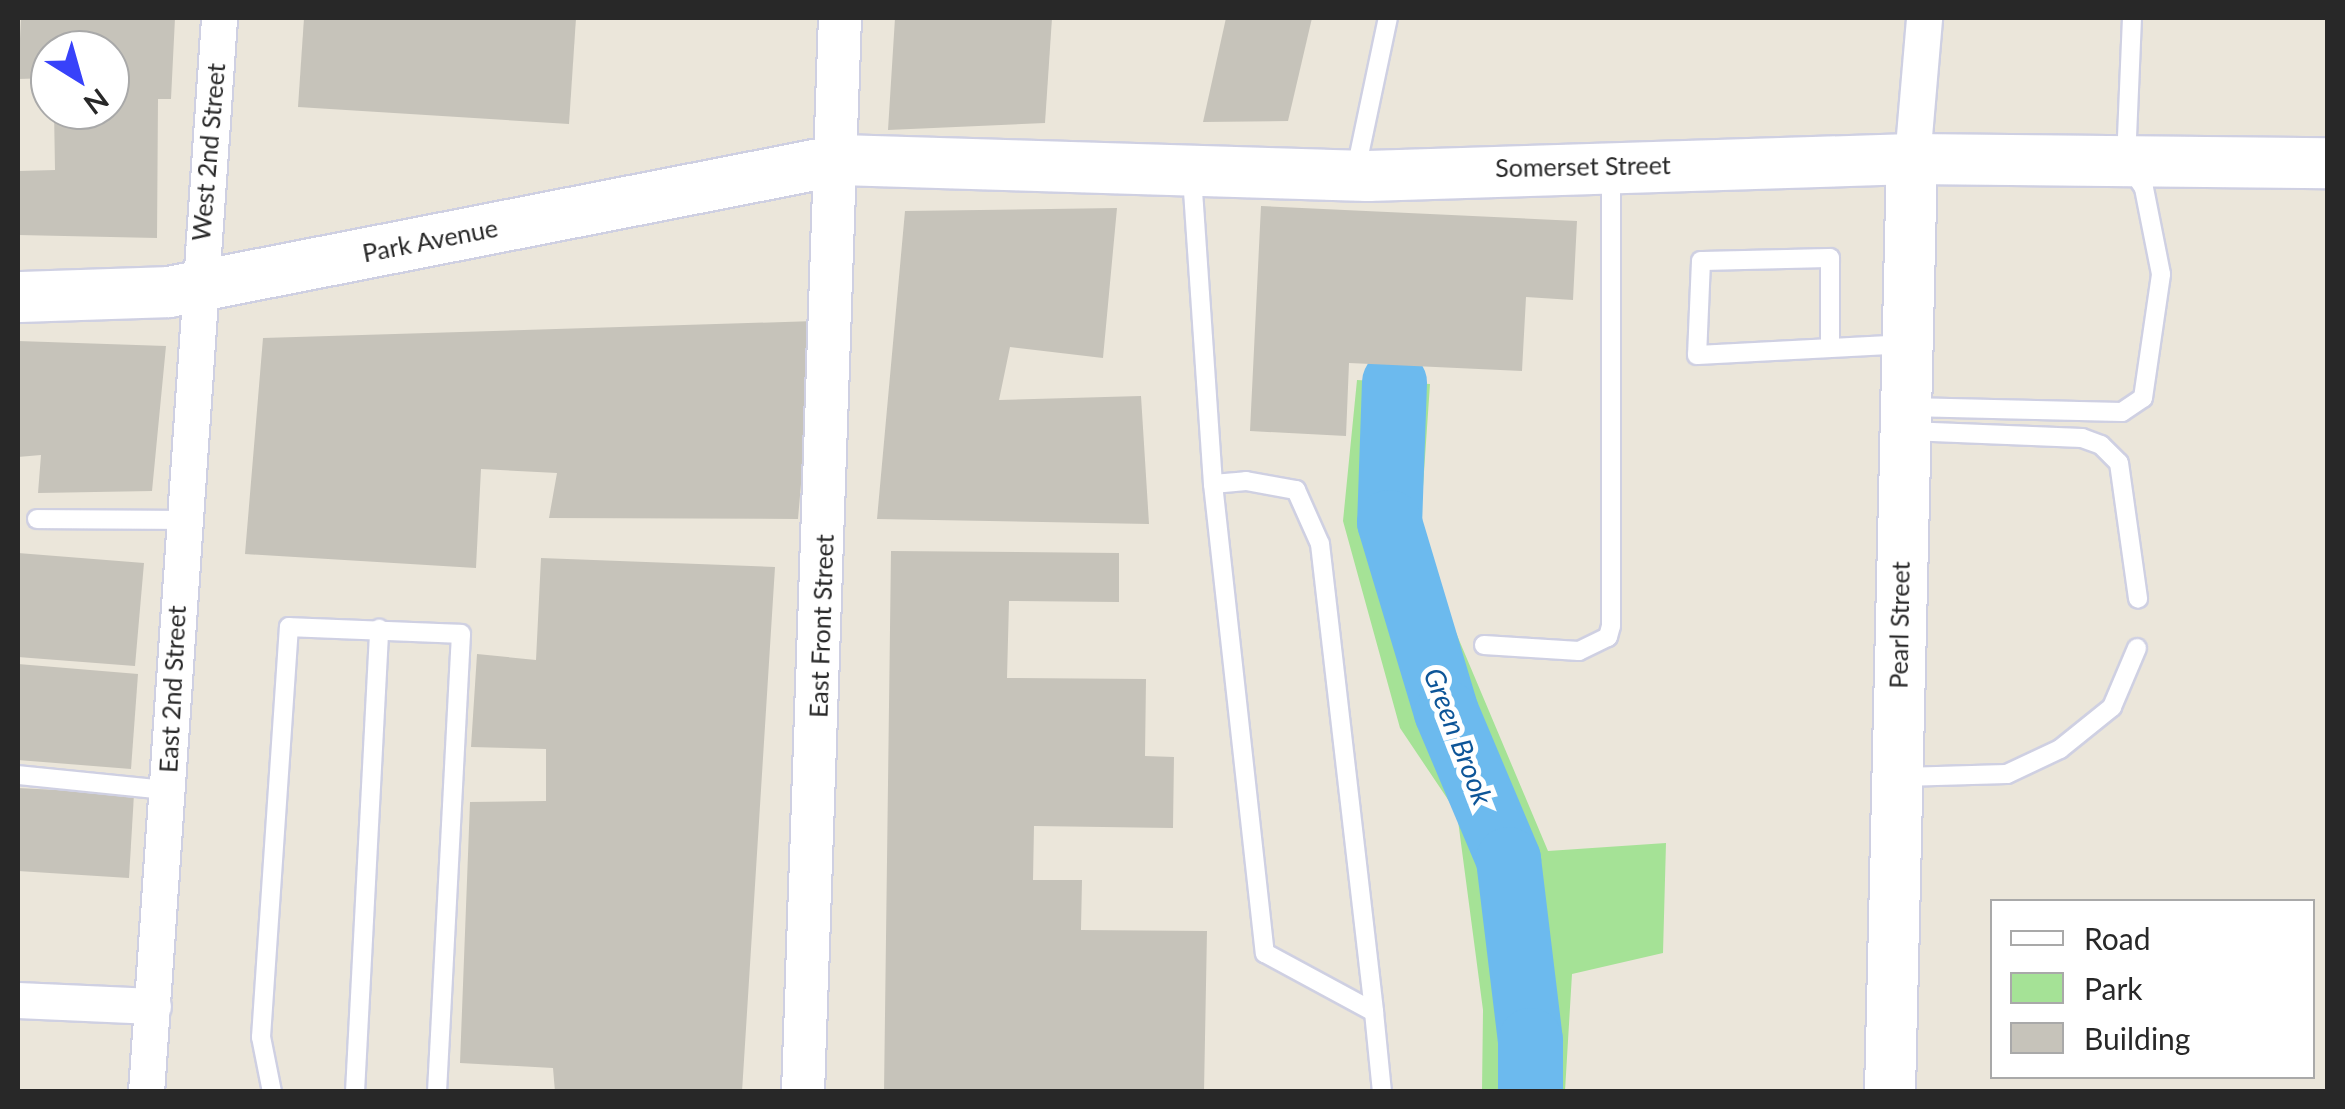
<!DOCTYPE html>
<html>
<head>
<meta charset="utf-8">
<style>
	body { margin:0 }
	#map { position:relative; width:2345px; height:1109px; overflow:hidden; background:#ebe6da; font-family:Lato,sans-serif }
	div>[style] { position:absolute }
	.green>* { inset:0; background:#a5e296 }
	.river>* { height:65px; margin:-32.5px; padding:0 32.5px; transform-origin:32.5px; border-radius:32.5px; background:#6cbaee }
	.building>* { inset:0; background:#c6c3ba }
	.roads { filter:drop-shadow(2px 0 #cfd0e2) drop-shadow(-2px 0 #cfd0e2) drop-shadow(0 2px #cfd0e2) drop-shadow(0 -2px #cfd0e2) }
	.service>* { height:18px; margin:-9px; padding:0 9px; transform-origin:9px; border-radius:9px; background:#fff }
	.minor>* { height:35px; margin:-17.5px; padding:0 17.5px; transform-origin:17.5px; border-radius:17.5px; background:#fff }
	.tertiary>* { height:42px; margin:-21px; padding:0 21px; transform-origin:21px; border-radius:21px; background:#fff }
	.secondary>* { height:50px; margin:-25px; padding:0 25px; transform-origin:25px; border-radius:25px; background:#fff }
	span { translate:-50% -50%; white-space:nowrap; text-align:center; line-height:1.15; -webkit-text-stroke:10px #fff; paint-order:stroke }
	.street-label { font-size:25px; color:#282828 }
	.water-label { font-size:28px; color:#0d5598; font-style:italic }
	.frame { position:absolute; inset:0; border:20px solid #282828; pointer-events:none }
	.legend { position:absolute; left:1990px; top:899px; width:325px; height:180px; box-sizing:border-box; background:#fff; border:2px solid #a9a9a9; margin:0; padding:12px 18px; list-style:none; font-size:30px; color:#282828 }
	.legend li { display:flex; align-items:center; gap:20px; height:50px }
	.legend b { width:50px; border:2px solid #a9a9a9 }
	.north { position:absolute; left:30px; top:30px; width:100px; height:100px; box-sizing:border-box; background:#fff; border:2px solid #a9a9a9; border-radius:50%; rotate:143deg; font-size:28px; font-weight:700; line-height:40px; text-align:center; color:#282828 }
	.north::after { content:''; display:block; margin:auto; width:35px; height:45px; background:#3842fa; clip-path:polygon(50% 0,100% 100%,50% 72%,0 100%) }
</style>
</head>
<body>
<div id="map">
	<div class="green">
		<div style="clip-path:polygon(1357px 380px,1430px 384px,1419px 545px,1548px 851px,1666px 843px,1663px 953px,1572px 974px,1565px 1091px,1482px 1091px,1483px 1010px,1457px 813px,1400px 728px,1343px 521px)"></div>
	</div>
	<div class="river">
		<div style="left:1394px;top:382px;width:140px;rotate:92deg"></div>
		<div style="left:1389px;top:522px;width:198px;rotate:73.3deg"></div>
		<div style="left:1446px;top:712px;width:160px;rotate:67.1deg"></div>
		<div style="left:1508px;top:859px;width:182px;rotate:83.1deg"></div>
		<div style="left:1530px;top:1040px;width:52px;rotate:90deg"></div>
	</div>
	<div class="building">
		<div style="clip-path:polygon(21px 18px,175px 18px,171px 99px,158px 99px,157px 238px,18px 235px,18px 171px,55px 170px,54px 110px,110px 110px,110px 50px,50px 50px,50px 78px,18px 79px)"></div>
		<div style="clip-path:polygon(304px 18px,576px 18px,569px 124px,298px 107px)"></div>
		<div style="clip-path:polygon(895px 18px,1052px 18px,1045px 123px,888px 130px)"></div>
		<div style="clip-path:polygon(1226px 18px,1312px 18px,1288px 121px,1203px 122px)"></div>
		<div style="clip-path:polygon(1261px 206px,1577px 221px,1573px 300px,1526px 297px,1522px 371px,1349px 363px,1346px 436px,1250px 431px)"></div>
		<div style="clip-path:polygon(1117px 208px,1103px 358px,1010px 347px,999px 400px,1141px 396px,1149px 524px,877px 519px,905px 211px)"></div>
		<div style="clip-path:polygon(815px 321px,798px 519px,549px 518px,557px 473px,481px 469px,476px 568px,245px 554px,263px 338px)"></div>
		<div style="clip-path:polygon(18px 341px,166px 346px,152px 491px,38px 493px,41px 455px,18px 457px)"></div>
		<div style="clip-path:polygon(891px 551px,1119px 553px,1119px 602px,1009px 601px,1007px 678px,1146px 679px,1145px 756px,1174px 757px,1173px 828px,1034px 826px,1033px 880px,1082px 880px,1081px 930px,1207px 931px,1204px 1092px,884px 1092px)"></div>
		<div style="clip-path:polygon(18px 553px,144px 563px,135px 666px,18px 657px)"></div>
		<div style="clip-path:polygon(541px 558px,775px 567px,742px 1092px,555px 1092px,553px 1068px,460px 1063px,470px 802px,546px 801px,546px 749px,471px 747px,477px 654px,536px 660px)"></div>
		<div style="clip-path:polygon(18px 664px,138px 674px,131px 769px,18px 760px)"></div>
		<div style="clip-path:polygon(18px 788px,134px 794px,129px 878px,18px 871px)"></div>
	</div>
	<div class="roads">
		<div class="service">
			<div style="left:1355px;top:174px;width:159px;rotate:-78.1deg"></div>
			<div style="left:1192px;top:176px;width:309px;rotate:86.1deg"></div>
			<div style="left:1213px;top:484px;width:472px;rotate:83.7deg"></div>
			<div style="left:1265px;top:953px;width:124px;rotate:28.4deg"></div>
			<div style="left:1374px;top:1012px;width:80px;rotate:84.3deg"></div>
			<div style="left:1830px;top:344px;width:86px;rotate:-90deg"></div>
			<div style="left:1830px;top:258px;width:129px;rotate:178.7deg"></div>
			<div style="left:1701px;top:261px;width:94px;rotate:92.4deg"></div>
			<div style="left:1697px;top:355px;width:207px;rotate:-3deg"></div>
			<div style="left:1907px;top:407px;width:215px;rotate:1.3deg"></div>
			<div style="left:2122px;top:412px;width:25px;rotate:-34deg"></div>
			<div style="left:2143px;top:398px;width:125px;rotate:-81.7deg"></div>
			<div style="left:2161px;top:274px;width:88px;rotate:-101.2deg"></div>
			<div style="left:2144px;top:188px;width:32px;rotate:-124deg"></div>
			<div style="left:2126px;top:161px;width:143px;rotate:-87.6deg"></div>
			<div style="left:1908px;top:431px;width:174px;rotate:2.3deg"></div>
			<div style="left:2082px;top:438px;width:20px;rotate:20deg"></div>
			<div style="left:2101px;top:445px;width:25px;rotate:45deg"></div>
			<div style="left:2119px;top:463px;width:137px;rotate:82deg"></div>
			<div style="left:1213px;top:484px;width:33px;rotate:-5deg"></div>
			<div style="left:1246px;top:481px;width:51px;rotate:10.2deg"></div>
			<div style="left:1296px;top:490px;width:59px;rotate:66deg"></div>
			<div style="left:1320px;top:544px;width:471px;rotate:83.4deg"></div>
			<div style="left:37px;top:519px;width:145px;rotate:0.4deg"></div>
			<div style="left:1484px;top:645px;width:95px;rotate:3.6deg"></div>
			<div style="left:1579px;top:651px;width:32px;rotate:-26deg"></div>
			<div style="left:1608px;top:637px;width:11px;rotate:-75deg"></div>
			<div style="left:1611px;top:626px;width:455px;rotate:-90deg"></div>
			<div style="left:18px;top:775px;width:149px;rotate:5.8deg"></div>
			<div style="left:1902px;top:777px;width:105px;rotate:-1.6deg"></div>
			<div style="left:2007px;top:774px;width:59px;rotate:-25.3deg"></div>
			<div style="left:2060px;top:749px;width:67px;rotate:-38.9deg"></div>
			<div style="left:2112px;top:707px;width:64px;rotate:-67deg"></div>
			<div style="left:272px;top:1092px;width:56px;rotate:-101.3deg"></div>
			<div style="left:261px;top:1037px;width:411px;rotate:-86.1deg"></div>
			<div style="left:289px;top:627px;width:172px;rotate:2.3deg"></div>
			<div style="left:461px;top:634px;width:459px;rotate:93deg"></div>
			<div style="left:355px;top:1092px;width:464px;rotate:-87deg"></div>
		</div>
		<div class="minor">
			<div style="left:1912px;top:159px;width:142px;rotate:-85.1deg"></div>
			<div style="left:18px;top:1000px;width:135px;rotate:2.5deg"></div>
			<div style="left:146px;top:1092px;width:1076px;rotate:-86.11deg"></div>
		</div>
		<div class="tertiary">
			<div style="left:803px;top:1092px;width:1075px;rotate:-88.03deg"></div>
		</div>
		<div class="secondary">
			<div style="left:18px;top:297px;width:151px;rotate:-1.9deg"></div>
			<div style="left:169px;top:292px;width:684px;rotate:-11.13deg"></div>
			<div style="left:840px;top:160px;width:528px;rotate:1.74deg"></div>
			<div style="left:1368px;top:176px;width:544px;rotate:-1.79deg"></div>
			<div style="left:1912px;top:159px;width:416px;rotate:0.6deg"></div>
			<div style="left:1890px;top:1092px;width:933px;rotate:-88.65deg"></div>
		</div>
	</div>
	<div class="street-label">
		<span style="left:208px;top:152px;rotate:-85deg">West 2nd Street</span>
		<span style="left:1583px;top:166px;rotate:-1deg">Somerset Street</span>
		<span style="left:430px;top:240px;rotate:-11deg">Park Avenue</span>
		<span style="left:1899px;top:625px;rotate:-89deg">Pearl Street</span>
		<span style="left:821px;top:626px;rotate:-88deg">East Front Street</span>
		<span style="left:172px;top:689px;rotate:-87deg">East 2nd Street</span>
	</div>
	<div class="water-label">
		<span style="left:1459px;top:736px;rotate:69deg">Green Brook</span>
	</div>
	<div class="frame"></div>
	<ul class="legend">
	<li><b style="height:12px;background:#fff"></b>Road</li>
	<li><b style="height:28px;background:#a5e296"></b>Park</li>
	<li><b style="height:28px;background:#c6c3ba"></b>Building</li>
	</ul>
	<div class="north">N</div>
</div>
</body>
</html>
